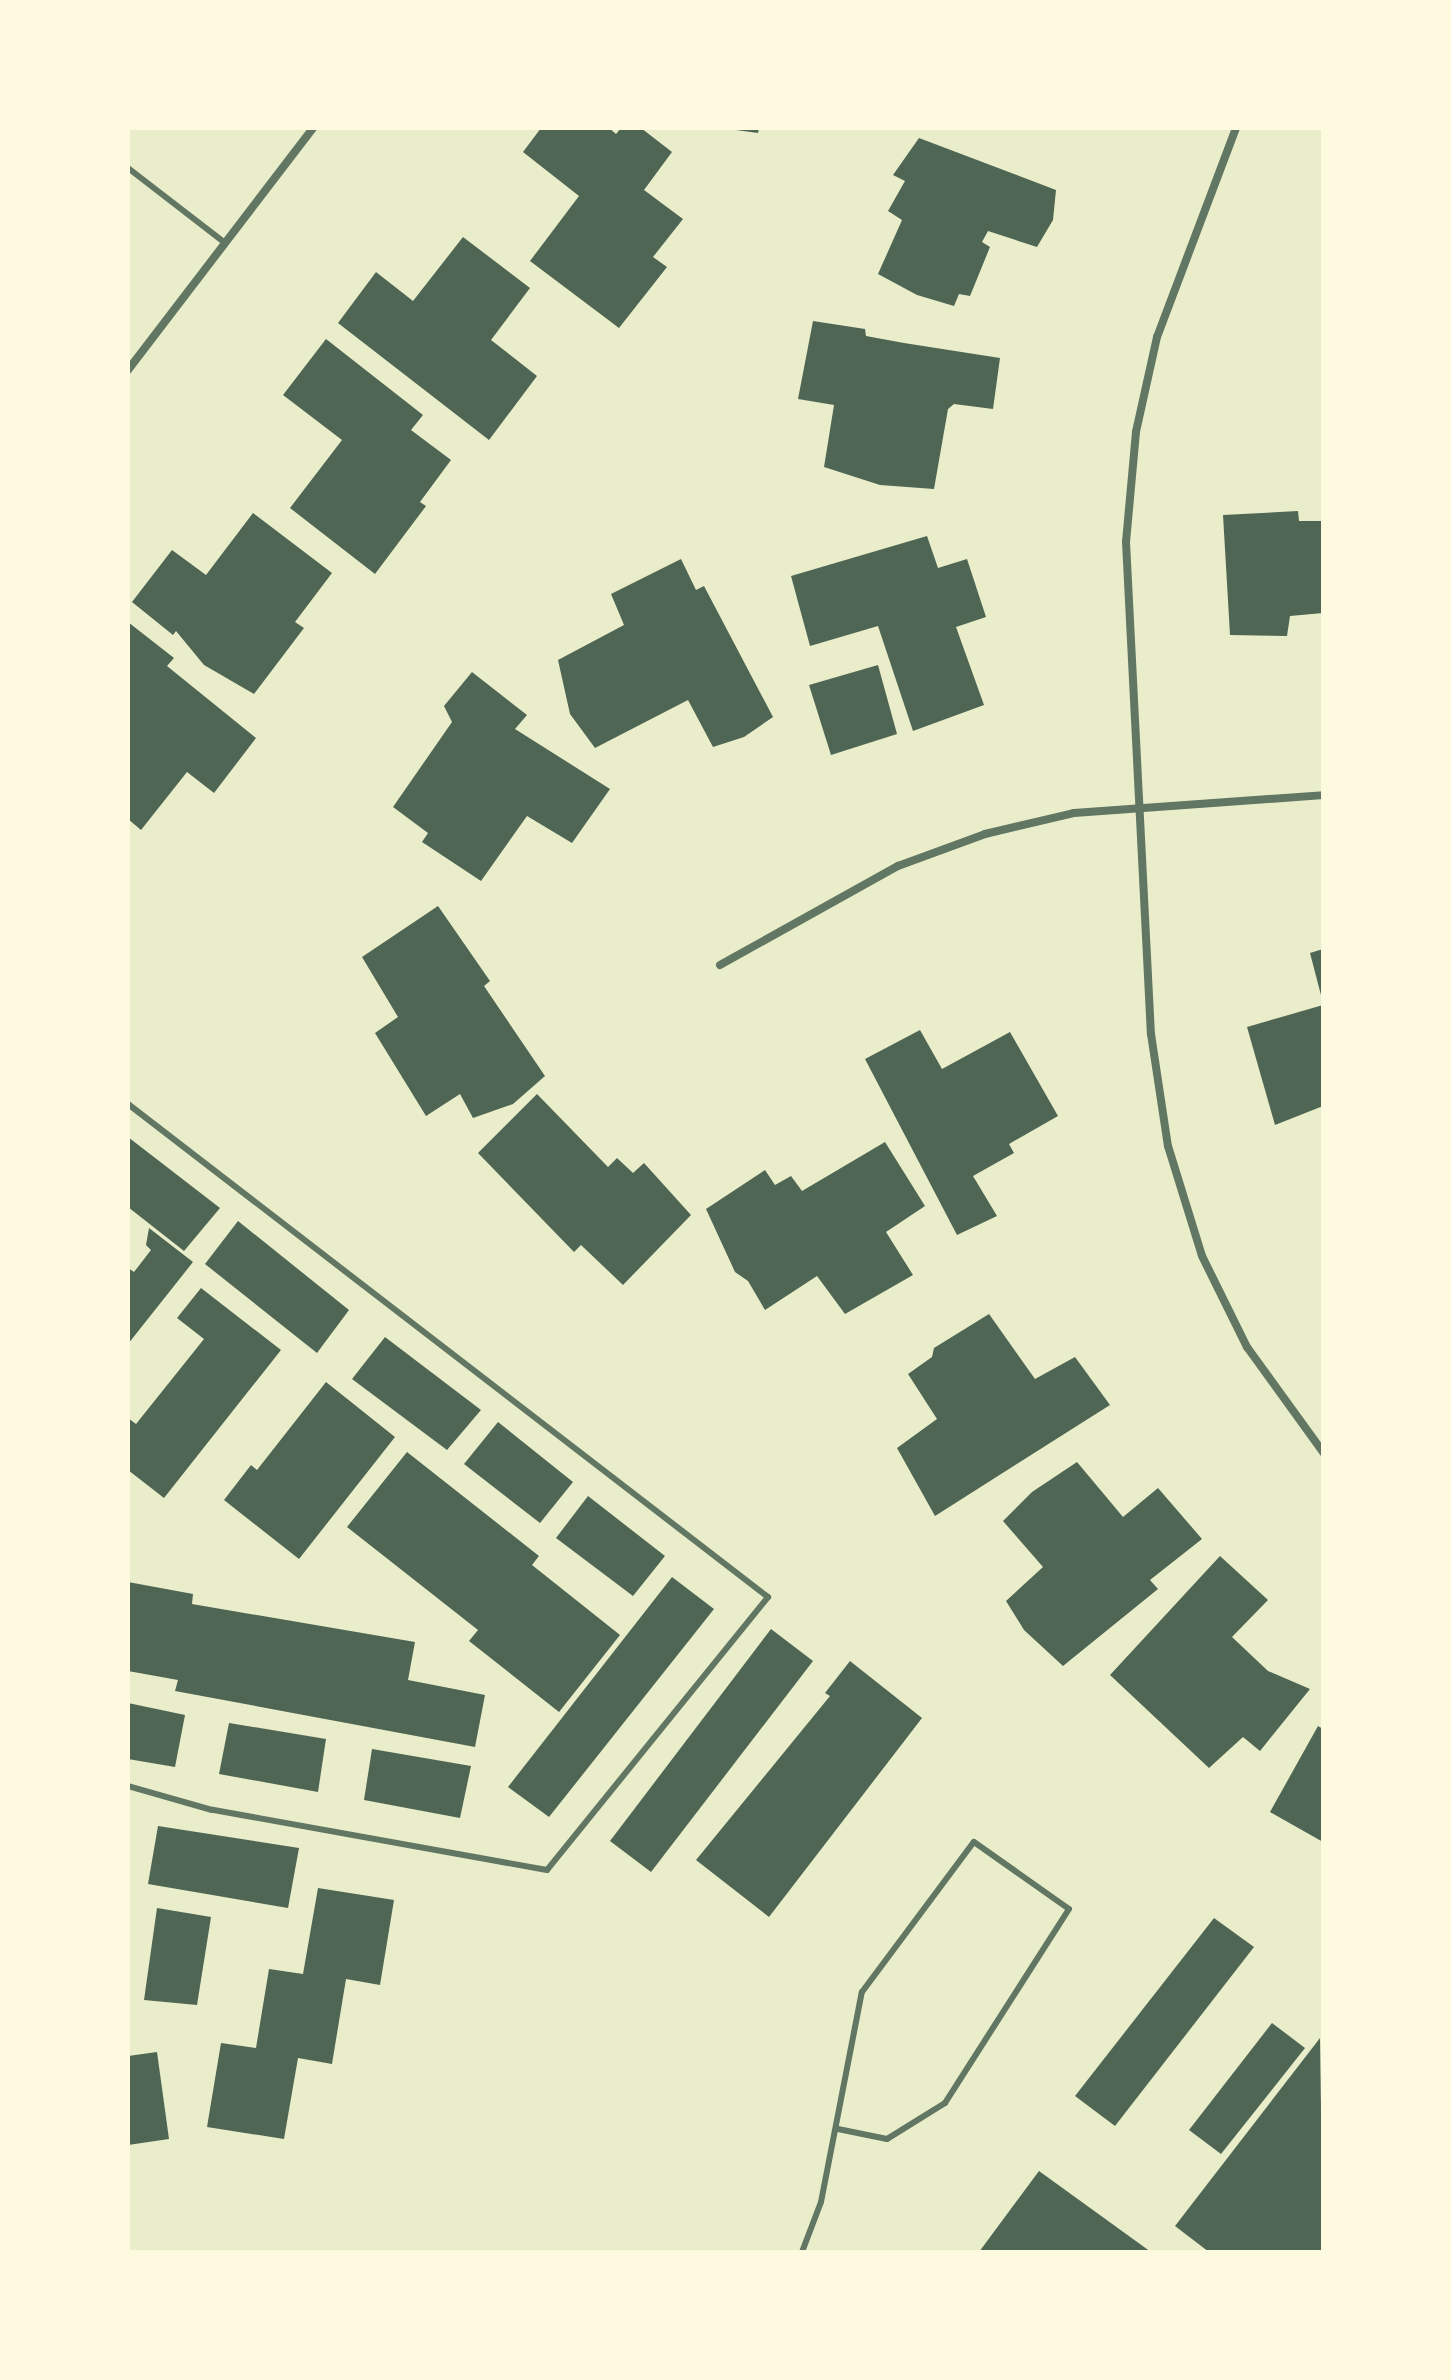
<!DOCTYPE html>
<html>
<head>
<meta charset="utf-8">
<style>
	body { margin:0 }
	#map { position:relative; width:1451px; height:2380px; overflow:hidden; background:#e9edc9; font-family:Figtree,sans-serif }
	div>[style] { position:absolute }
	.building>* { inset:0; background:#4f6655 }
	.service>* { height:6px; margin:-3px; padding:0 3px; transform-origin:3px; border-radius:3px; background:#617663 }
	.minor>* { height:8px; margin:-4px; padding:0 4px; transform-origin:4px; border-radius:4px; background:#617663 }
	span { translate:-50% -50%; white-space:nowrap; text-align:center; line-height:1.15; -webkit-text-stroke:8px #fefae0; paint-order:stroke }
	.frame { position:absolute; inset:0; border:130px solid #fefae0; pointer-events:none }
</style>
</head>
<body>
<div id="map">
	<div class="building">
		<div style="clip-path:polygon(541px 128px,609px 128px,616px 134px,621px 128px,641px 128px,672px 152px,644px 190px,683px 219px,653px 257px,667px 267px,619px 328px,530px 261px,579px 196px,523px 152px)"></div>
		<div style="clip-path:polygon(736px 128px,759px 128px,758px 133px,736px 130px)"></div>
		<div style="clip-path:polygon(919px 138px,1056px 190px,1053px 220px,1037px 247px,988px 231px,982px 242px,990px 247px,970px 296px,959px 294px,954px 306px,917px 295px,878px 274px,902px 220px,888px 211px,905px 181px,893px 175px)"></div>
		<div style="clip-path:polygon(463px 237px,530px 288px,491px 340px,537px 376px,489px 440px,338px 323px,376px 272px,413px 301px)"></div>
		<div style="clip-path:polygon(813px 321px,865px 329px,866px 336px,904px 343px,1000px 358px,993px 409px,954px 404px,948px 409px,934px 489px,880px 485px,824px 467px,834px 405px,798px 399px)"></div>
		<div style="clip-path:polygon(326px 339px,423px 415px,411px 430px,451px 460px,420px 502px,426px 506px,375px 574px,290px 508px,342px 440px,283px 395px)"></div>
		<div style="clip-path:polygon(1298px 511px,1299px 521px,1323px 521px,1323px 613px,1290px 616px,1287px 636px,1230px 635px,1223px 515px)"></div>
		<div style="clip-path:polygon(253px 513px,332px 573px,295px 622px,304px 628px,254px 694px,204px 665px,176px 631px,173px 635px,132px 602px,172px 550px,206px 575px)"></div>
		<div style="clip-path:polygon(927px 536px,938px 568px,967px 559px,986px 617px,956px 627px,984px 705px,913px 731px,878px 626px,810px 646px,791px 576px)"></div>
		<div style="clip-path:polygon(681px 559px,696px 590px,704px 586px,773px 717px,744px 737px,713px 747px,688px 700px,595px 748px,570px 714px,558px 660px,624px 625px,611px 594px)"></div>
		<div style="clip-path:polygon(128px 622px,174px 658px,167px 666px,256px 738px,214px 793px,187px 772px,141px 830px,128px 819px)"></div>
		<div style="clip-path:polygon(878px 665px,897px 734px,831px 755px,809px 685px)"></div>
		<div style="clip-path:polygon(472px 672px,527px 715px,515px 729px,610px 789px,572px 843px,527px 816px,481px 881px,422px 842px,428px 833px,393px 807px,452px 722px,444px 706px)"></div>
		<div style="clip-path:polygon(438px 906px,490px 981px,484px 986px,545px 1076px,513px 1104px,473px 1118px,460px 1094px,426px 1116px,375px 1033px,398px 1017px,362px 957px)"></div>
		<div style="clip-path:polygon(1323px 949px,1323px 999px,1322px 999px,1310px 953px)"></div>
		<div style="clip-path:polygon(1323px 1005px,1323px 1106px,1275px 1125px,1247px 1027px)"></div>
		<div style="clip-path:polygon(920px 1030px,942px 1069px,1010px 1032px,1058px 1116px,1009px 1144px,1014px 1153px,973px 1176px,997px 1216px,957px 1235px,865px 1059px)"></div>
		<div style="clip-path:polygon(537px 1094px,608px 1167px,617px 1158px,633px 1173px,644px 1163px,691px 1215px,623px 1285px,581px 1245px,574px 1252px,478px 1153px)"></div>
		<div style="clip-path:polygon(128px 1137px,220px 1208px,184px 1251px,128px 1207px)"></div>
		<div style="clip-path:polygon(885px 1142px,925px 1206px,886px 1232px,913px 1275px,845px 1314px,817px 1276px,765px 1310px,748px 1281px,735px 1272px,706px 1209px,765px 1170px,775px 1185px,791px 1176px,802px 1191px)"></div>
		<div style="clip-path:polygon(238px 1221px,349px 1310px,317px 1353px,205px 1264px)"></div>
		<div style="clip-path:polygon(149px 1228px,193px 1262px,128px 1344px,128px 1268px,134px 1272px,151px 1250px,146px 1245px)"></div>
		<div style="clip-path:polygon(201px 1288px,281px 1350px,164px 1498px,128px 1470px,128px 1418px,136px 1424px,204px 1339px,177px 1318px)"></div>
		<div style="clip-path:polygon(989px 1314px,1035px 1379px,1075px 1357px,1110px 1405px,935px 1516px,897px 1448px,937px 1419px,908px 1374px,932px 1357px,934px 1348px)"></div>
		<div style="clip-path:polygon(385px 1337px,481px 1410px,447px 1450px,352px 1379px)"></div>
		<div style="clip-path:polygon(326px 1382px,395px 1437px,299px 1559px,224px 1500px,251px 1465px,257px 1470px)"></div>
		<div style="clip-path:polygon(498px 1422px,573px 1482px,540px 1523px,464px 1464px)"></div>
		<div style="clip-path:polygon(407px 1452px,539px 1556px,532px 1565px,620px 1635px,559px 1712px,469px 1641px,478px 1630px,347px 1527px)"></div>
		<div style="clip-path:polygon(1077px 1462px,1123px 1517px,1158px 1488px,1202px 1539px,1150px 1580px,1158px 1589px,1063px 1666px,1024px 1630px,1006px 1601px,1043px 1567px,1003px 1521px,1032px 1492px)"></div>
		<div style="clip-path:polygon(588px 1496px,665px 1556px,633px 1596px,556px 1538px)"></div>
		<div style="clip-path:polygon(1220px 1556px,1268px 1600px,1232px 1637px,1268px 1671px,1310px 1689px,1260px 1751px,1243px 1737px,1209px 1768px,1110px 1675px)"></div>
		<div style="clip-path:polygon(672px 1577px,714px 1609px,549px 1817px,508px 1787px)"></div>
		<div style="clip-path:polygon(128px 1582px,193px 1594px,192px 1604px,415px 1642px,408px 1680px,485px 1695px,475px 1747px,175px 1691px,178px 1680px,128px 1671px)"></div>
		<div style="clip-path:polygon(771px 1629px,813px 1661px,651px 1872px,610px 1841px)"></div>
		<div style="clip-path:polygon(850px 1661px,922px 1718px,769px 1917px,696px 1860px,830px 1696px,825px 1693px)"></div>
		<div style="clip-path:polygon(128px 1703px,185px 1715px,175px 1767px,128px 1759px)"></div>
		<div style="clip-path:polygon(229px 1723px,326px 1739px,318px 1792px,219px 1774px)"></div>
		<div style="clip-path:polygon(1318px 1726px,1323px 1729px,1323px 1842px,1270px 1812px)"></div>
		<div style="clip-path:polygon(372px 1749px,471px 1766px,460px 1818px,364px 1800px)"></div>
		<div style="clip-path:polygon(158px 1826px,299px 1848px,288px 1908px,148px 1884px)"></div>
		<div style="clip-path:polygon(318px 1888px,394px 1900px,380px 1985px,346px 1979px,332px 2064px,298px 2058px,284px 2139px,207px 2127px,221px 2043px,256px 2048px,269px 1969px,303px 1974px)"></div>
		<div style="clip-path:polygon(157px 1908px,211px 1917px,197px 2005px,144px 2000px)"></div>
		<div style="clip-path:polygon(1214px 1918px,1254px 1947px,1115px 2126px,1075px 2096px)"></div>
		<div style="clip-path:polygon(1272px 2023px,1305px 2048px,1221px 2154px,1189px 2130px)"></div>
		<div style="clip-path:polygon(1320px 2038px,1323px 2250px,1209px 2252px,1175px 2226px)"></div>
		<div style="clip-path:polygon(157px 2052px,169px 2139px,128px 2145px,128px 2056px)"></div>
		<div style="clip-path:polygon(1039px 2171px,1151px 2252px,979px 2252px)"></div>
	</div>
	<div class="service">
		<div style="left:128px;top:168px;width:123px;rotate:37.7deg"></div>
		<div style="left:128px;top:1104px;width:808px;rotate:37.61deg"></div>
		<div style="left:768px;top:1597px;width:351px;rotate:129deg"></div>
		<div style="left:547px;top:1870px;width:340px;rotate:-169.8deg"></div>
		<div style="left:212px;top:1810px;width:87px;rotate:-164.1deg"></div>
		<div style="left:802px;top:2252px;width:53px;rotate:-69.2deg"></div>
		<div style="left:821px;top:2202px;width:214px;rotate:-79deg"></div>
		<div style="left:862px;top:1992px;width:187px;rotate:-53.3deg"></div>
		<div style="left:974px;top:1842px;width:116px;rotate:35.2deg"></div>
		<div style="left:1069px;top:1909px;width:230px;rotate:122.6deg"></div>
		<div style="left:945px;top:2103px;width:68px;rotate:148.2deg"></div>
		<div style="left:887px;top:2139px;width:50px;rotate:-168.5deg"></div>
	</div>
	<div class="minor">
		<div style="left:1236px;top:128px;width:223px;rotate:110.7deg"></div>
		<div style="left:1157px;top:337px;width:97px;rotate:102.5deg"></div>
		<div style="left:1136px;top:432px;width:110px;rotate:95.2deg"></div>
		<div style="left:1126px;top:542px;width:493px;rotate:87.1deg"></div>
		<div style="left:1151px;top:1034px;width:113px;rotate:81.4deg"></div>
		<div style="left:1168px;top:1146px;width:115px;rotate:72.8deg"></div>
		<div style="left:1202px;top:1256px;width:102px;rotate:63.7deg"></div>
		<div style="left:1247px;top:1347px;width:130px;rotate:54.1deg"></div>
		<div style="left:128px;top:370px;width:305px;rotate:-52.6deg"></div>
		<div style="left:720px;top:965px;width:204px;rotate:-29.1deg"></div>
		<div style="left:898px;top:866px;width:93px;rotate:-20.2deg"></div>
		<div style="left:985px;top:834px;width:91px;rotate:-13.3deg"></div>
		<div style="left:1074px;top:813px;width:250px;rotate:-4.1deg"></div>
	</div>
	<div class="frame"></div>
</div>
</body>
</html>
